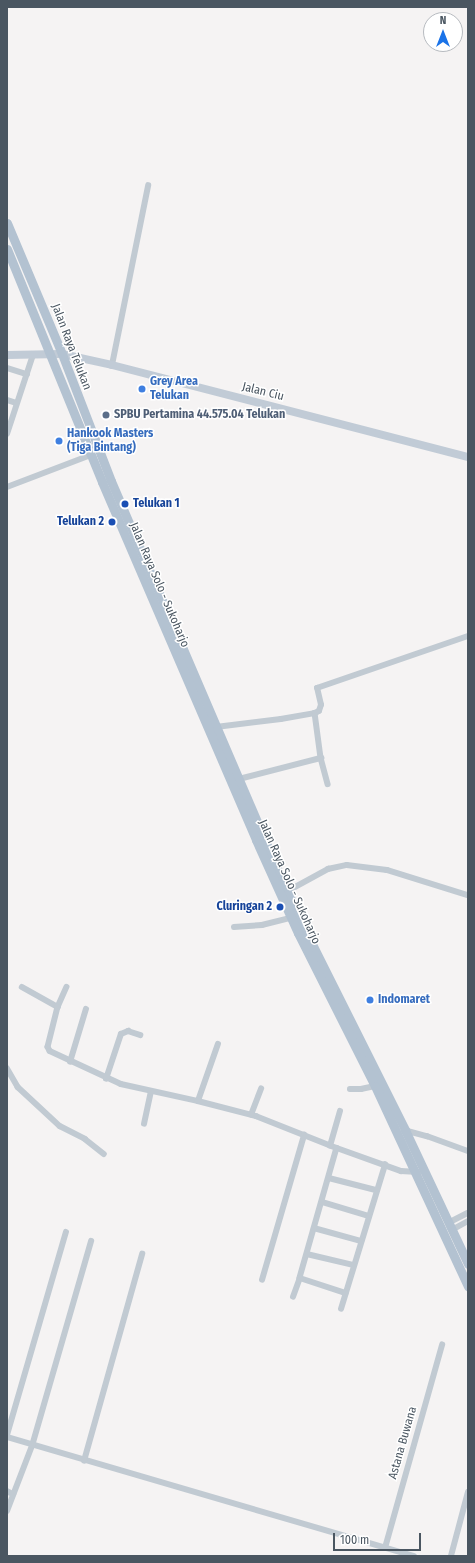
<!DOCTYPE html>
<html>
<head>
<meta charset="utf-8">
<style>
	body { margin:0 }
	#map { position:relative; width:475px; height:1563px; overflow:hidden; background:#f5f3f3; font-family:"Fira Sans Condensed",sans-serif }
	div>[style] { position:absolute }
	.street>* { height:5.5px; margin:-2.75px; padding:0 2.75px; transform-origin:2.75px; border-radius:2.75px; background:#c1cad2 }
	.secondary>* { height:8px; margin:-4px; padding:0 4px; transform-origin:4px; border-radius:4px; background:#c1cbd6 }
	.primary>* { height:9px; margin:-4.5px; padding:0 4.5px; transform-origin:4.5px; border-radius:4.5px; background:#b3c2d1 }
	.dots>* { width:11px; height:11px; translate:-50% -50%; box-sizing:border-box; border:2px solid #fff; border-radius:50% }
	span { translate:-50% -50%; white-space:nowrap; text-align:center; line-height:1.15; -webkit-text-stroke:3px #fff; paint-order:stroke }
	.street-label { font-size:12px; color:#4a5661 }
	.shop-label { font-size:12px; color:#366cbe; font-weight:700 }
	.left { translate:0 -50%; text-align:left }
	.service-label { font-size:12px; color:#4e5e75; font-weight:700 }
	.transit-label { font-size:12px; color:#164399; font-weight:700 }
	.right { translate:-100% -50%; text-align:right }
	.frame { position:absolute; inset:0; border:8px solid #4a5661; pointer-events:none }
	.north { position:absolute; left:423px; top:12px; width:40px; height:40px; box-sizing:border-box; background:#fff; border:1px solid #b7bbc0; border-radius:50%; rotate:0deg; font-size:11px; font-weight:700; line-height:16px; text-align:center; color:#4a5661 }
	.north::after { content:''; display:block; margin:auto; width:14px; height:18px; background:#1a73e8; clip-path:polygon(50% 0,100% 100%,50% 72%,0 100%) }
	.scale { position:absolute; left:333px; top:1533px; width:88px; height:18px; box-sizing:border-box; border:2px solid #4a5661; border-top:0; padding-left:5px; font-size:12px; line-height:14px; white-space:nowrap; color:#4a5661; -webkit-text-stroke:3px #fff; paint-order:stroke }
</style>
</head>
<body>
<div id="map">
	<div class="street">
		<div style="left:112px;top:365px;width:183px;rotate:-78.6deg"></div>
		<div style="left:7px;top:368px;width:21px;rotate:17deg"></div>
		<div style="left:7px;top:400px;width:10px;rotate:17deg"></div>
		<div style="left:7px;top:434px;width:83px;rotate:-71.8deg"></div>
		<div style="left:7px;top:487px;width:90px;rotate:-20.9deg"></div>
		<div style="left:315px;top:713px;width:45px;rotate:82.4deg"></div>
		<div style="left:321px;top:758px;width:27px;rotate:75deg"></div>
		<div style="left:216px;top:727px;width:65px;rotate:-7deg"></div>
		<div style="left:281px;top:719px;width:35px;rotate:-10deg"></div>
		<div style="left:315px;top:713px;width:4px;rotate:-27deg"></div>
		<div style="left:319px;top:711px;width:6px;rotate:-72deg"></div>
		<div style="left:321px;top:705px;width:17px;rotate:-103deg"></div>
		<div style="left:317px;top:688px;width:160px;rotate:-19deg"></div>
		<div style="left:239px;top:779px;width:85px;rotate:-14.4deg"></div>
		<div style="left:288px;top:891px;width:46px;rotate:-28.8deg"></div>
		<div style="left:328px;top:869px;width:19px;rotate:-12deg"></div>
		<div style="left:347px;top:865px;width:40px;rotate:7.1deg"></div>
		<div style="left:387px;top:870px;width:85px;rotate:17.2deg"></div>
		<div style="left:234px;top:927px;width:28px;rotate:-4deg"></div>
		<div style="left:262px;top:925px;width:30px;rotate:-14deg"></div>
		<div style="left:22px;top:987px;width:41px;rotate:29.1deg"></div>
		<div style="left:67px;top:987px;width:22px;rotate:114deg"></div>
		<div style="left:58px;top:1007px;width:41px;rotate:104deg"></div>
		<div style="left:48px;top:1047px;width:4px;rotate:63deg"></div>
		<div style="left:50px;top:1051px;width:78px;rotate:24.9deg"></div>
		<div style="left:121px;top:1084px;width:79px;rotate:12.4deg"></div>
		<div style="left:198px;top:1101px;width:60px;rotate:14.5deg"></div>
		<div style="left:256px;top:1116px;width:87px;rotate:21.6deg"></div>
		<div style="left:337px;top:1148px;width:68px;rotate:19.8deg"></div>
		<div style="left:401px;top:1171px;width:17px;rotate:3deg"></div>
		<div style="left:70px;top:1062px;width:55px;rotate:-73.2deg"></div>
		<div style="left:7px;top:1068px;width:22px;rotate:60deg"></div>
		<div style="left:18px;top:1087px;width:57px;rotate:42.9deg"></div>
		<div style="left:60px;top:1126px;width:28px;rotate:27deg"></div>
		<div style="left:85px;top:1139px;width:24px;rotate:38deg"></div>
		<div style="left:106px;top:1079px;width:47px;rotate:-71.6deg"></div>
		<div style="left:121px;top:1034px;width:8px;rotate:-23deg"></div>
		<div style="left:128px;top:1031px;width:13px;rotate:18deg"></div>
		<div style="left:350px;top:1089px;width:11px"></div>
		<div style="left:361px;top:1089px;width:14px;rotate:-12deg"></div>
		<div style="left:198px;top:1101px;width:60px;rotate:-70.7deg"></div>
		<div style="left:251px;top:1115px;width:28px;rotate:-69deg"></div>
		<div style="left:144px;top:1124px;width:33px;rotate:-78deg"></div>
		<div style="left:404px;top:1130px;width:24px;rotate:15deg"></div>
		<div style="left:427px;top:1136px;width:44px;rotate:20.1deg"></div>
		<div style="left:330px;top:1146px;width:36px;rotate:-74deg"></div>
		<div style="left:337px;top:1148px;width:135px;rotate:105.9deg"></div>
		<div style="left:300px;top:1278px;width:48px;rotate:18.1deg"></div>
		<div style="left:329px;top:1178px;width:49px;rotate:14.3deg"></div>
		<div style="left:322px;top:1202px;width:49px;rotate:16.6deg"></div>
		<div style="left:448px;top:1223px;width:22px;rotate:-27deg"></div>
		<div style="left:314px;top:1228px;width:49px;rotate:15.5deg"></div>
		<div style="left:452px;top:1230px;width:18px;rotate:-29deg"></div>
		<div style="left:307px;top:1254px;width:48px;rotate:13.2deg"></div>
		<div style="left:262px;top:1280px;width:151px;rotate:-73.8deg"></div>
		<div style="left:293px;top:1297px;width:20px;rotate:-70deg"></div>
		<div style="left:341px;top:1309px;width:151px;rotate:-73deg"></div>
		<div style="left:7px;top:1435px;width:211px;rotate:-73.8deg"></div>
		<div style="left:7px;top:1437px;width:424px;rotate:16.3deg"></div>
		<div style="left:84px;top:1461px;width:215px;rotate:-74.3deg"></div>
		<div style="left:7px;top:1491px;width:7px;rotate:27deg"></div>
		<div style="left:7px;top:1511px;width:70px;rotate:-69deg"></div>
		<div style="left:32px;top:1446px;width:213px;rotate:-73.9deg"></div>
		<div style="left:385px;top:1548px;width:211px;rotate:-74.3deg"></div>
		<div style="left:451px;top:1556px;width:66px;rotate:-75.1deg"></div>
	</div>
	<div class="secondary">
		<div style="left:7px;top:355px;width:55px;rotate:-1deg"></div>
		<div style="left:62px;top:354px;width:51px;rotate:12.4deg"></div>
		<div style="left:112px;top:365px;width:368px;rotate:14.5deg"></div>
	</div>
	<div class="primary">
		<div style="left:7px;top:223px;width:142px;rotate:67.2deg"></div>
		<div style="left:62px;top:354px;width:136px;rotate:68.9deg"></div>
		<div style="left:111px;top:481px;width:417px;rotate:66.8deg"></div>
		<div style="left:275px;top:864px;width:72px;rotate:65.6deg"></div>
		<div style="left:305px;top:930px;width:224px;rotate:63.4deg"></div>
		<div style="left:405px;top:1130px;width:148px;rotate:64.8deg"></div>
		<div style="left:7px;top:249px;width:252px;rotate:67.8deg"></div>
		<div style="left:102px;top:482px;width:390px;rotate:66.7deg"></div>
		<div style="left:256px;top:840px;width:102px;rotate:65.7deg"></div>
		<div style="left:298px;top:933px;width:171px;rotate:63.3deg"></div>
		<div style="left:375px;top:1086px;width:221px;rotate:65.1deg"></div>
	</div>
	<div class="dots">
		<div style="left:142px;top:389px;background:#3f7fe0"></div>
		<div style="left:106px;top:415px;background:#5c6f8a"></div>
		<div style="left:59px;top:441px;background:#3f7fe0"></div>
		<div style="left:125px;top:504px;background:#1a4fb4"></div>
		<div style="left:112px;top:522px;background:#1a4fb4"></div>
		<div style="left:280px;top:907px;background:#1a4fb4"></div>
		<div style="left:370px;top:1000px;background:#3f7fe0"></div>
	</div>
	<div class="street-label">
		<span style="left:71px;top:347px;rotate:69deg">Jalan Raya Telukan</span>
		<span style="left:263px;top:392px;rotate:14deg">Jalan Ciu</span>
		<span style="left:159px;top:585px;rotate:67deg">Jalan Raya Solo - Sukoharjo</span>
		<span style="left:289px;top:882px;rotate:66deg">Jalan Raya Solo - Sukoharjo</span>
		<span style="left:403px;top:1443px;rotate:-74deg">Astana Buwana</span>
	</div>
	<div class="shop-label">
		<span class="left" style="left:150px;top:389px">Grey Area<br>Telukan</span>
		<span class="left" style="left:67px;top:441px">Hankook Masters<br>(Tiga Bintang)</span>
		<span class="left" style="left:378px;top:1000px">Indomaret</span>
	</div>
	<div class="service-label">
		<span class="left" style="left:114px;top:415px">SPBU Pertamina 44.575.04 Telukan</span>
	</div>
	<div class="transit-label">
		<span class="left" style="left:133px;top:504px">Telukan 1</span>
		<span class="right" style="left:104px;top:522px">Telukan 2</span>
		<span class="right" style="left:272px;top:907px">Cluringan 2</span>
	</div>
	<div class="frame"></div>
	<div class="north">N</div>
	<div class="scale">100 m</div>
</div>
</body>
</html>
